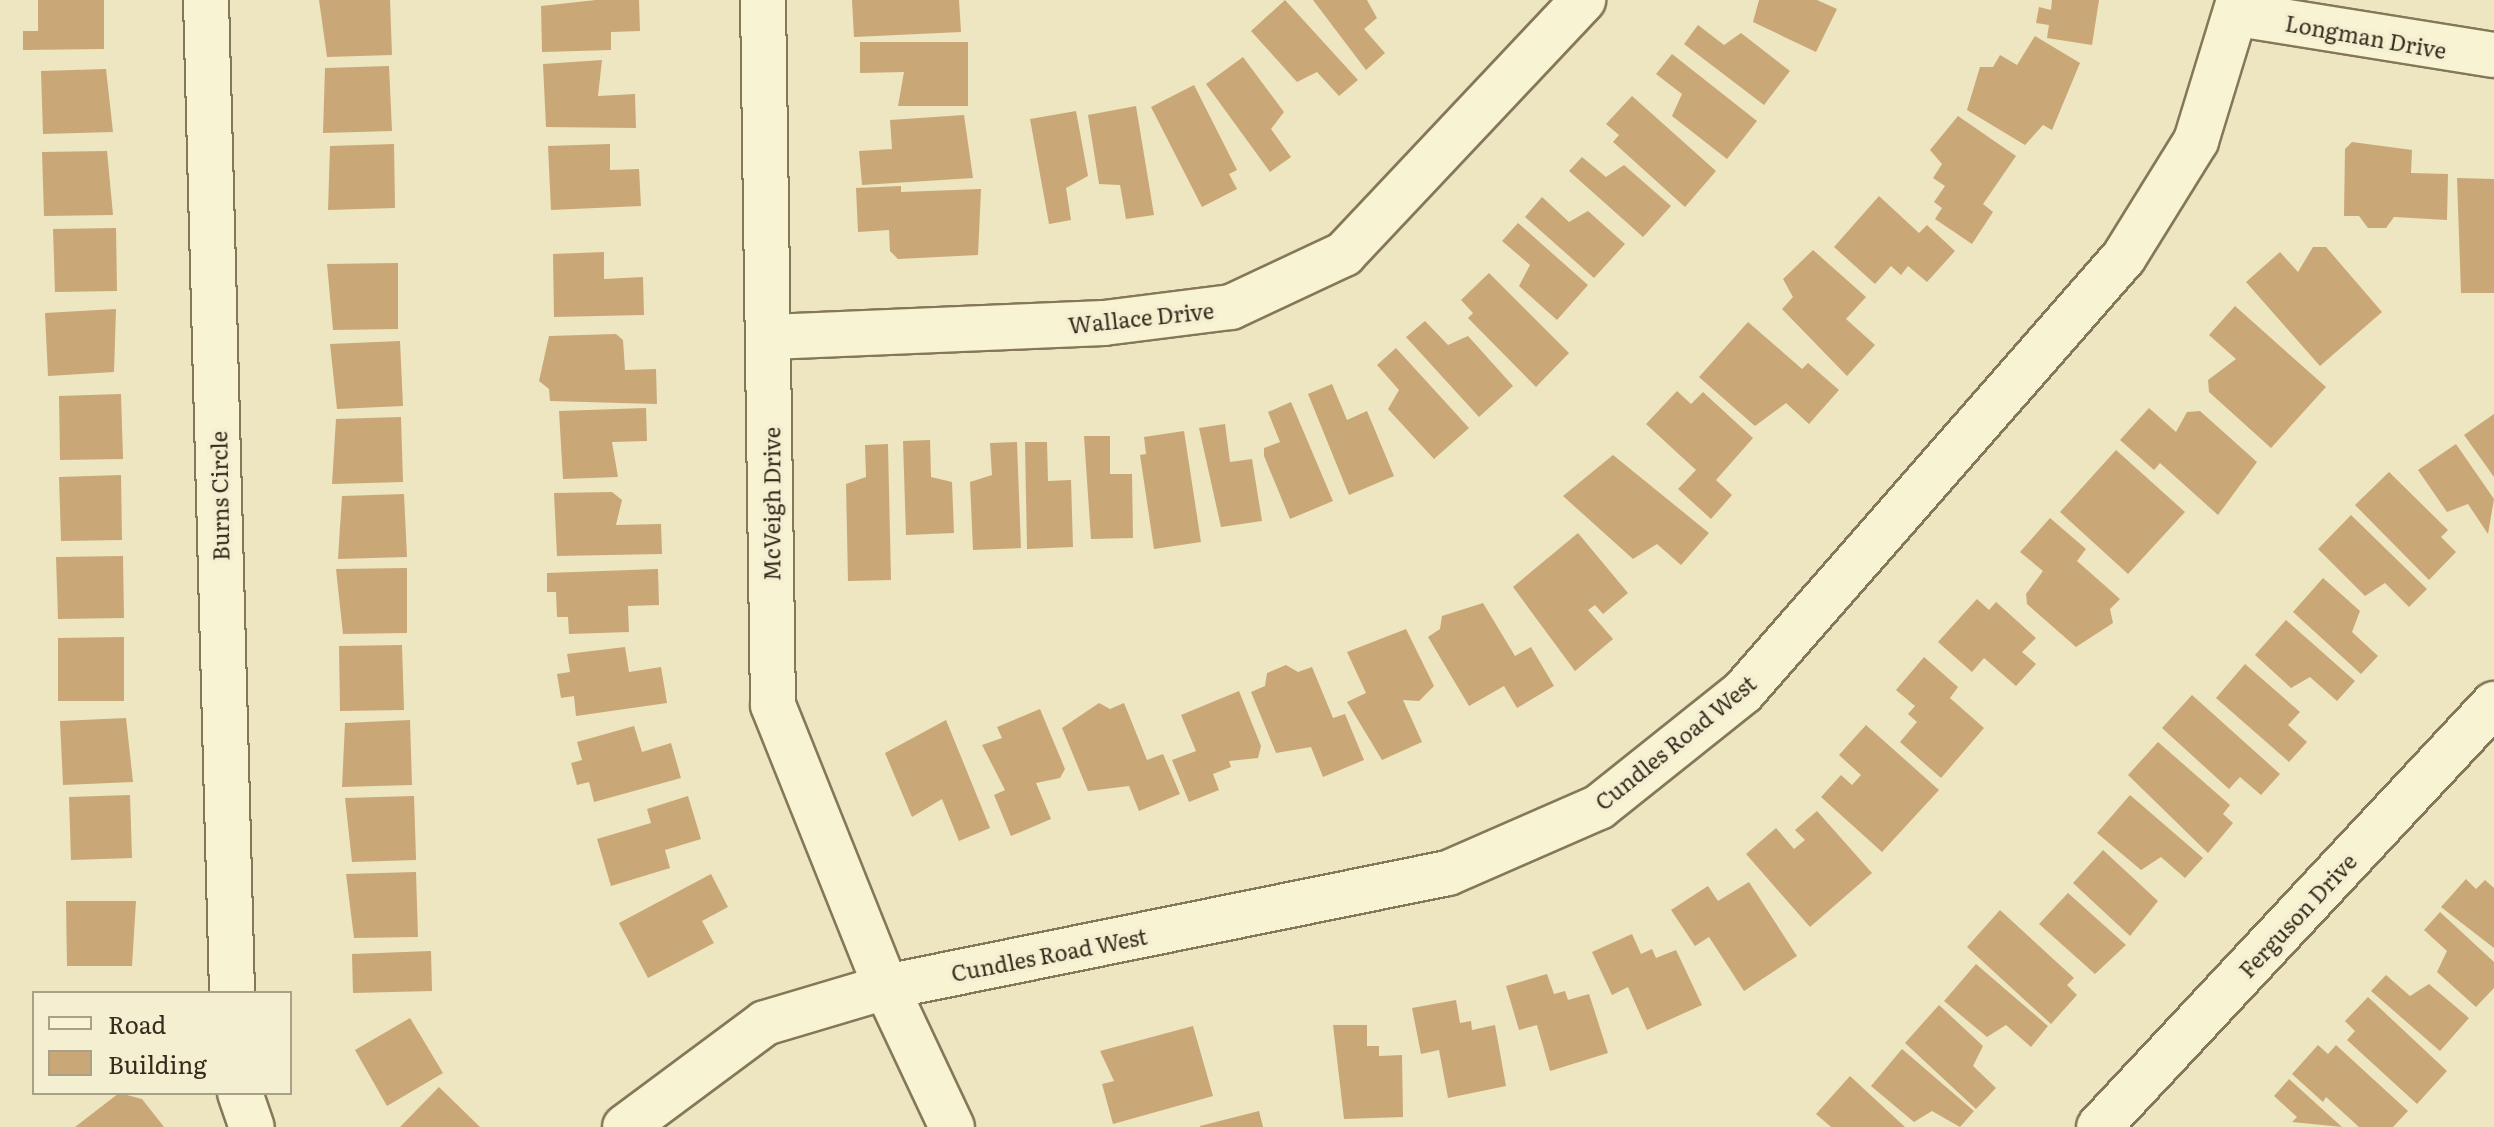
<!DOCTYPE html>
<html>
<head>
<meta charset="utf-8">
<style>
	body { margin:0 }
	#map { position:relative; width:2494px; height:1127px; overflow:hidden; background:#ede6c0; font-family:Literata,serif }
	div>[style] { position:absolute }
	.building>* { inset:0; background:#caa777 }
	.roads { filter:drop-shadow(2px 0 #857759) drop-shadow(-2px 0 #857759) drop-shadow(0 2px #857759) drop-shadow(0 -2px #857759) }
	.minor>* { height:44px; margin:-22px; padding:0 22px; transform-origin:22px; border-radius:22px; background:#f8f3d3 }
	span { translate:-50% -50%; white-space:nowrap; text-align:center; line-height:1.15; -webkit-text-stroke:7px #f4efd0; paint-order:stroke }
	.street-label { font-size:22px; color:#352c1d }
	.legend { position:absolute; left:32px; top:991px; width:260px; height:104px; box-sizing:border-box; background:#f4efd0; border:2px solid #a8a188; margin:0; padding:10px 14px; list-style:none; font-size:24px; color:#352c1d }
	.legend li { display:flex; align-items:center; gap:16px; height:40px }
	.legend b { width:40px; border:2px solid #a8a188 }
</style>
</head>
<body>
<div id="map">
	<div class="building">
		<div style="clip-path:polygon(38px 0,104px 0,104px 49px,23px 50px,23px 31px,38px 31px)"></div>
		<div style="clip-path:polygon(319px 0,390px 0,392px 55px,327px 57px)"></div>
		<div style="clip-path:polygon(596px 0,639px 0,640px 31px,611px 32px,611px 50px,542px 52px,541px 6px)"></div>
		<div style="clip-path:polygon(852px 0,959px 0,961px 32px,854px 37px)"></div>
		<div style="clip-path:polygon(1285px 0,1358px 80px,1339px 96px,1317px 72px,1297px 82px,1251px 31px)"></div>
		<div style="clip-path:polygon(1313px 0,1367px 0,1377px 18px,1364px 29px,1385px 53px,1366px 70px)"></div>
		<div style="clip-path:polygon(1759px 0,1817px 0,1837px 9px,1816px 52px,1753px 22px)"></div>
		<div style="clip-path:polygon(2052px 0,2099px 0,2092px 45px,2047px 38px,2049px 25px,2036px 23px,2039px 7px,2051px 10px)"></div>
		<div style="clip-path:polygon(1698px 25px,1724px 45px,1741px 33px,1790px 71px,1764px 105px,1684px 44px)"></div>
		<div style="clip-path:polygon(2035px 36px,2080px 63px,2052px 130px,2043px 125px,2025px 145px,1967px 110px,1980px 67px,1993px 67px,2000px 55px,2017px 65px)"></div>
		<div style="clip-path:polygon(860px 42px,968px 42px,968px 106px,898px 106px,904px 72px,860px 73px)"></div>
		<div style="clip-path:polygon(1672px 54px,1757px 121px,1727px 159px,1672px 116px,1682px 94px,1656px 74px)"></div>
		<div style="clip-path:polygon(1243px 57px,1284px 112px,1271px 129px,1291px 157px,1270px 172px,1206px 84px)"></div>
		<div style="clip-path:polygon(602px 60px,598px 96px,635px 94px,636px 128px,546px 127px,543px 64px)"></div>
		<div style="clip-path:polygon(389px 66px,392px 131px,323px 133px,325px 68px)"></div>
		<div style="clip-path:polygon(106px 69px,113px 132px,43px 134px,41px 71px)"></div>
		<div style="clip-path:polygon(1194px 85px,1237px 170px,1229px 174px,1237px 189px,1202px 207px,1151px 107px)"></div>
		<div style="clip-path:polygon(1632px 96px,1716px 171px,1685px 207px,1613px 142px,1619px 135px,1606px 124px)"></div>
		<div style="clip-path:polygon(1136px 106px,1154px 215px,1126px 219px,1120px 185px,1099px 184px,1088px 115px)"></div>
		<div style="clip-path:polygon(1076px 111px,1088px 176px,1066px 188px,1071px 220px,1049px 224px,1030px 119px)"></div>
		<div style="clip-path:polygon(964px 115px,973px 178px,862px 185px,859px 151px,892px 149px,890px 120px)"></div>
		<div style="clip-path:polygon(1958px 116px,2016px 156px,1983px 204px,1993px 212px,1972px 244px,1935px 219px,1942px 208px,1934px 202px,1945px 186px,1933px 178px,1942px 164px,1930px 150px)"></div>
		<div style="clip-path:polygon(2352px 142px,2412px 150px,2411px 173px,2448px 174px,2447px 220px,2394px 217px,2386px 228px,2368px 228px,2359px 216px,2344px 216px,2345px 149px)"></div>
		<div style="clip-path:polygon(394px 144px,395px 208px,328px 210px,330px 146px)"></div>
		<div style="clip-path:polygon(610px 144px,610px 170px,639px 169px,641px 206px,551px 210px,548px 146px)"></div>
		<div style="clip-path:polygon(107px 151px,113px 215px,44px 216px,42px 152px)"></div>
		<div style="clip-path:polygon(1582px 157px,1606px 177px,1624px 165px,1671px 206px,1643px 237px,1569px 171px)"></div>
		<div style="clip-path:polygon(2457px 178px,2494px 179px,2494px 293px,2461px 293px)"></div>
		<div style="clip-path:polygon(901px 186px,901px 192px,981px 189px,978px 255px,898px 259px,890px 251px,889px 230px,858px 232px,856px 188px)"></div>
		<div style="clip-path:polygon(1879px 196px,1919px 233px,1927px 225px,1955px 251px,1927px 282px,1908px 266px,1901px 275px,1891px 266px,1875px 284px,1834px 247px)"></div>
		<div style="clip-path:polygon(1542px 197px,1569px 222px,1588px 211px,1625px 244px,1594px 278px,1525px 217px)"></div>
		<div style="clip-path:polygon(1518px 223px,1588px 285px,1557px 320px,1519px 286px,1530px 265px,1502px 241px)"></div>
		<div style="clip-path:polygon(116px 228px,117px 291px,55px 292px,53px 229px)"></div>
		<div style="clip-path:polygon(2313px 247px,2326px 247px,2382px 312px,2320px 366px,2246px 282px,2280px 252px,2298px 272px)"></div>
		<div style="clip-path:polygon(1813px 250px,1866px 297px,1846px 319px,1875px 345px,1847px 376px,1782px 309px,1793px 297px,1783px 279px)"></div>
		<div style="clip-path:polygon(604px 252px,604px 279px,643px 277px,644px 315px,554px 317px,553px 254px)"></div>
		<div style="clip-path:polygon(398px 263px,398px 329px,333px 330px,327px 264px)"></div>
		<div style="clip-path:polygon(1489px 273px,1569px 353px,1536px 387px,1468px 318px,1473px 313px,1461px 300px)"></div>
		<div style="clip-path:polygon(2235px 306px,2326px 387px,2271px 448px,2209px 392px,2208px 380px,2236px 359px,2209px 335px)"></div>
		<div style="clip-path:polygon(116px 309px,114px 372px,48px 376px,45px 313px)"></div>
		<div style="clip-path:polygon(1425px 321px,1448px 345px,1468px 336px,1513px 386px,1479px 417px,1406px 337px)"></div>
		<div style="clip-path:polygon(1748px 322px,1802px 369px,1808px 363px,1839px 390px,1809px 424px,1786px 403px,1755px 426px,1699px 377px)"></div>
		<div style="clip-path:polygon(616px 334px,623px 340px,625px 370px,656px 369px,657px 404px,550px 401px,549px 389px,539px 381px,549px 336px)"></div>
		<div style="clip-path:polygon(400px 341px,403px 406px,337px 409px,330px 344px)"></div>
		<div style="clip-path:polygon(1396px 348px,1469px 428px,1434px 459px,1388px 409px,1399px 390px,1377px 365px)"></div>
		<div style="clip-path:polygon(1332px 384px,1347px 420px,1367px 411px,1394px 476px,1349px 495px,1308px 394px)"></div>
		<div style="clip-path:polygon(1677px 391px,1691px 404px,1703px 392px,1753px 438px,1716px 480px,1732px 495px,1711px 519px,1678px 489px,1696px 470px,1646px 424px)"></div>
		<div style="clip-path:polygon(121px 394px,123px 459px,60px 460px,59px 396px)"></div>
		<div style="clip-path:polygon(1291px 402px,1333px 501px,1290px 519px,1264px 456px,1264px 448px,1280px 442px,1268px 412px)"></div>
		<div style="clip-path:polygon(646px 408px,647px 441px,612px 442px,618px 477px,563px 479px,559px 411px)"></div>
		<div style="clip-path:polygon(2149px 408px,2176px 432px,2187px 412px,2200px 411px,2257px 462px,2218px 515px,2160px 463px,2154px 470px,2120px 440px)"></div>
		<div style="clip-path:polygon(2494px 414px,2494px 477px,2464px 435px)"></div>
		<div style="clip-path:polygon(401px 417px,403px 482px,332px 484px,336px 419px)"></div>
		<div style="clip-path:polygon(1225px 424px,1230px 462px,1252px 459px,1262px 521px,1221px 527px,1199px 428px)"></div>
		<div style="clip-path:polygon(1184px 431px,1201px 542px,1154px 549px,1140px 455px,1146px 454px,1144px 437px)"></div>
		<div style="clip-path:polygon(1084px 436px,1110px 436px,1110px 474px,1132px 474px,1133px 538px,1091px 539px)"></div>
		<div style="clip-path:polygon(930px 440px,931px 477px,952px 482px,954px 533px,906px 535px,903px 441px)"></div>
		<div style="clip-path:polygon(1017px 442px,1021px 548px,973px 550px,970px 482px,992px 475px,990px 443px)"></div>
		<div style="clip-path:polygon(1025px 442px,1047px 442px,1048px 481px,1071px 480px,1073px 547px,1027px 549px)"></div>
		<div style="clip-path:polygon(888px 444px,891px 580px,848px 581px,846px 484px,866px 477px,865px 445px)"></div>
		<div style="clip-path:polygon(2456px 444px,2494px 499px,2488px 534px,2468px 504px,2447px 512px,2418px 470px)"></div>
		<div style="clip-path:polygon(2116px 450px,2185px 512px,2128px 574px,2060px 512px)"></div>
		<div style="clip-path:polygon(1613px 455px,1709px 533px,1681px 565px,1657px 544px,1633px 559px,1563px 496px)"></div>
		<div style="clip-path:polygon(2389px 472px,2448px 530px,2441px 537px,2456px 552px,2429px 580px,2355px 505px)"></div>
		<div style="clip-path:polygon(121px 475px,122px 540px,61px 541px,59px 477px)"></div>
		<div style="clip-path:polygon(612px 492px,622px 500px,616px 525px,661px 524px,662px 554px,557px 556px,554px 493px)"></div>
		<div style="clip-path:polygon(404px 494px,407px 557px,338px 559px,342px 496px)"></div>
		<div style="clip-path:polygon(2351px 515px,2427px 589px,2409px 607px,2385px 583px,2365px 596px,2318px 549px)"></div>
		<div style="clip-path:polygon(2050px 518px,2086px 549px,2077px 561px,2120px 599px,2110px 609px,2113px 623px,2076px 647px,2027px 604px,2026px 594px,2043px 571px,2020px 552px)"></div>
		<div style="clip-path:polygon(1578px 533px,1628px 593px,1603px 614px,1595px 605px,1588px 610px,1613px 639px,1575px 671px,1513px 587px)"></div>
		<div style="clip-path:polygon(123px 556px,124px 618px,58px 619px,56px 557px)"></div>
		<div style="clip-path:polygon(407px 568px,407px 633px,343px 634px,336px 569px)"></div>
		<div style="clip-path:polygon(658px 569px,659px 605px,628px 606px,629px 632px,569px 634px,568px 617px,557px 617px,556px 592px,547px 592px,547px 573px)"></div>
		<div style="clip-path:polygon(2323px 578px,2360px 611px,2352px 632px,2378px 656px,2361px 674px,2293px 612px)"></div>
		<div style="clip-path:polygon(1977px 599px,1989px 610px,1996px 602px,2036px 638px,2022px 652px,2036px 664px,2016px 686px,1984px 658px,1972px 672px,1938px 642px)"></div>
		<div style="clip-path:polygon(1483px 603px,1515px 656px,1531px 647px,1554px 686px,1517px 708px,1504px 686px,1469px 706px,1428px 637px,1440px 629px,1442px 616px)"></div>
		<div style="clip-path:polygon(2286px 620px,2355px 681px,2337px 701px,2310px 677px,2291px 688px,2255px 655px)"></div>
		<div style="clip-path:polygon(1406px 629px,1434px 686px,1419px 701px,1403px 700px,1422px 742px,1382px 760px,1347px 702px,1366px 693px,1347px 652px)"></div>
		<div style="clip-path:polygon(124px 637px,124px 701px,58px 701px,58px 638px)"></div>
		<div style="clip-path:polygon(402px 645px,404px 710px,340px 711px,339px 646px)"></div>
		<div style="clip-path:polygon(625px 647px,629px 672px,661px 667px,667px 703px,576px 716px,574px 696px,561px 698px,557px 674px,570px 672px,567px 654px)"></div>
		<div style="clip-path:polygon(1924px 657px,1958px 687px,1950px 698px,1984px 728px,1941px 778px,1900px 742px,1917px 722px,1908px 714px,1915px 706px,1896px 690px)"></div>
		<div style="clip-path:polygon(2245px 664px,2300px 712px,2288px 725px,2307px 742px,2289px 762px,2216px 698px)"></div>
		<div style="clip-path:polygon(1286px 665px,1298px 672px,1312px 667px,1333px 718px,1345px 714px,1364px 760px,1323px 777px,1311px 747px,1276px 753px,1251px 692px,1265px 686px,1267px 673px)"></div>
		<div style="clip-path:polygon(1239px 691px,1261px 746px,1258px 758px,1229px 761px,1231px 767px,1213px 774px,1219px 790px,1189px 802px,1172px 760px,1196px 751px,1181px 715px)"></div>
		<div style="clip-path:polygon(2192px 695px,2280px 774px,2261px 795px,2240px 777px,2229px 789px,2162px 728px)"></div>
		<div style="clip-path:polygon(1099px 703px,1110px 709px,1124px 703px,1147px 760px,1163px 754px,1180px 794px,1139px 811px,1129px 786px,1088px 791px,1062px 728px)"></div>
		<div style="clip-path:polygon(1040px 709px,1065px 769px,1060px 778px,1036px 783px,1051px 819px,1011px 836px,994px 795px,1005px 790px,982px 745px,1002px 738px,997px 727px)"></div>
		<div style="clip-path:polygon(126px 718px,133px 782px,63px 785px,60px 721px)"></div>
		<div style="clip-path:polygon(410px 720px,412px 785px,342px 787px,345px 723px)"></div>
		<div style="clip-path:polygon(946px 720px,990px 828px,959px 841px,942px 799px,912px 817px,885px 753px)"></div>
		<div style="clip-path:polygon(1866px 725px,1939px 790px,1882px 852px,1821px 797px,1841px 775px,1852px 785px,1861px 775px,1839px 755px)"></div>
		<div style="clip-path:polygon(634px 726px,642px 752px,671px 743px,681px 778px,594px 802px,589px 782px,577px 785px,571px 763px,582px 760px,577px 742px)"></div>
		<div style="clip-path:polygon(2158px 742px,2230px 805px,2223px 814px,2233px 823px,2208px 853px,2128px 775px)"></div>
		<div style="clip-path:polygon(130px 795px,132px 858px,71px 860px,69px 797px)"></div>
		<div style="clip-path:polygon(2130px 795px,2203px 858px,2185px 878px,2161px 857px,2141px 870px,2097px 833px)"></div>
		<div style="clip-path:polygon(414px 796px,416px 860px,352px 862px,345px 798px)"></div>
		<div style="clip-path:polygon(688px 796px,701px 839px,665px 850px,670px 868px,611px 886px,597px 839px,651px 823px,647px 809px)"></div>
		<div style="clip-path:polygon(1817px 811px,1872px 873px,1810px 927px,1746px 854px,1776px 828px,1794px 849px,1805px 840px,1795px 830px)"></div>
		<div style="clip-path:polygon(2103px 850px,2158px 901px,2130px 936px,2073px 883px)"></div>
		<div style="clip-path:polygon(416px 872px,418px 937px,354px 938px,346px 874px)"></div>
		<div style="clip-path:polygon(711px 874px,728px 907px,702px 921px,714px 943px,648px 978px,619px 923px)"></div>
		<div style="clip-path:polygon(2466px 879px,2476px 889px,2485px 880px,2494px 888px,2494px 948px,2441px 907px)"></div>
		<div style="clip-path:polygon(1749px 882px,1797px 956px,1744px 991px,1709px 937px,1695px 946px,1671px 910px,1708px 886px,1718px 901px)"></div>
		<div style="clip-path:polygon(2068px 893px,2126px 945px,2095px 974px,2039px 924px)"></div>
		<div style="clip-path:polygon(66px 901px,136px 901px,132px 966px,67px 966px)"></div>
		<div style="clip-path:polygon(2000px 910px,2074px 978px,2067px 985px,2077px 995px,2051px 1024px,1967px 947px)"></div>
		<div style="clip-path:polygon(2440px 912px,2494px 962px,2494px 988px,2476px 1007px,2437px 972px,2447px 951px,2424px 930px)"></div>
		<div style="clip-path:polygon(1632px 934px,1641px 954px,1652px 949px,1656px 958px,1676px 950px,1702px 1005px,1647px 1030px,1628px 987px,1612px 995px,1592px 952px)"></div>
		<div style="clip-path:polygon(431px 951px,432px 991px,353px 993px,352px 954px)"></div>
		<div style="clip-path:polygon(1976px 964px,2048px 1026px,2031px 1047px,2006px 1025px,1987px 1037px,1944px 1001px)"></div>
		<div style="clip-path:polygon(1547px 974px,1554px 994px,1565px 991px,1568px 1000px,1589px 994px,1608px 1053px,1550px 1071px,1537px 1025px,1519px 1030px,1506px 986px)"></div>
		<div style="clip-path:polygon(2386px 975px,2410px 996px,2429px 984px,2469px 1018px,2440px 1051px,2371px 991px)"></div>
		<div style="clip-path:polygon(2368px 997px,2447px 1071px,2417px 1104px,2347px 1040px,2355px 1031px,2345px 1021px)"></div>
		<div style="clip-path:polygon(1456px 1000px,1460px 1023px,1471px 1021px,1472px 1030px,1495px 1025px,1506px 1086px,1448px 1098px,1439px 1050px,1421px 1054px,1412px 1008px)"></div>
		<div style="clip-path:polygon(1939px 1005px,1983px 1046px,1973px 1066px,1996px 1088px,1976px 1109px,1905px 1043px)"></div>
		<div style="clip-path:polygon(410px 1018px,443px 1073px,387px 1106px,355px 1050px)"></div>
		<div style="clip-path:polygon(1333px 1025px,1367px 1025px,1367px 1046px,1379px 1046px,1379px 1056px,1402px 1055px,1403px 1117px,1344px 1119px)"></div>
		<div style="clip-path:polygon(1193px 1026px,1213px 1096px,1113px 1124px,1102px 1084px,1114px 1081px,1100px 1051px)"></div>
		<div style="clip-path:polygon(2318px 1045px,2328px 1054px,2336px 1045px,2408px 1111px,2393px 1127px,2359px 1127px,2326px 1097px,2323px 1102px,2292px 1074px)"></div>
		<div style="clip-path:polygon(1902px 1049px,1974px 1111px,1960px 1127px,1932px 1111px,1914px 1122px,1871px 1086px)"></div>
		<div style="clip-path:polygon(1850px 1076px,1905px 1127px,1831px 1127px,1816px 1114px)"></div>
		<div style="clip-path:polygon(2289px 1079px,2342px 1127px,2292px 1122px,2297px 1117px,2274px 1096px)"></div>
		<div style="clip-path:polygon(439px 1087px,480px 1127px,400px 1127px)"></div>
		<div style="clip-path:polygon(119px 1093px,142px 1099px,164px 1127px,75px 1127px)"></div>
		<div style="clip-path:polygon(1259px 1111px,1263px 1127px,1200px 1127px,1200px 1126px)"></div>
	</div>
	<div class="roads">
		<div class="minor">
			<div style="left:206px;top:0;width:993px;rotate:88.5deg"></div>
			<div style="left:763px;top:0;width:705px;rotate:89.19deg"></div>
			<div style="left:773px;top:705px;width:304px;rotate:68.2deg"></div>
			<div style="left:886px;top:987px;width:155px;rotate:64.8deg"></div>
			<div style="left:2238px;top:14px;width:259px;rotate:9.1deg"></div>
			<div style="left:770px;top:337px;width:334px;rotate:-2.4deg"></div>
			<div style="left:1104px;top:323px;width:128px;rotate:-7.2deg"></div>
			<div style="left:1231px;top:307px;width:125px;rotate:-25.1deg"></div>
			<div style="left:1344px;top:254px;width:349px;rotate:-46.7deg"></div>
			<div style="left:240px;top:1093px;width:36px;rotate:71deg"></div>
			<div style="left:625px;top:1127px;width:174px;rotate:-36.6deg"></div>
			<div style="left:765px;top:1023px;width:126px;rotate:-16.6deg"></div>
			<div style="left:886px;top:987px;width:573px;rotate:-11.47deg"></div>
			<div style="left:1448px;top:873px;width:165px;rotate:-23.6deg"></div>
			<div style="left:1599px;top:807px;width:184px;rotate:-38.6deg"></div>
			<div style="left:1743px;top:692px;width:578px;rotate:-48.79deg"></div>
			<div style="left:2124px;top:257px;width:137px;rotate:-58.2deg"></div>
			<div style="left:2196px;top:141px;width:147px;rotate:-73deg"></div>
			<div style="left:2099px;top:1127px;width:579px;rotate:-46.96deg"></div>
		</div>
	</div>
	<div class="street-label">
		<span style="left:2366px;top:36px;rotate:10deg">Longman Drive</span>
		<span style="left:1141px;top:317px;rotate:-6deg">Wallace Drive</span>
		<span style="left:219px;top:496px;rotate:-91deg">Burns Circle</span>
		<span style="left:771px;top:504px;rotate:-90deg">McVeigh Drive</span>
		<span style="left:1675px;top:742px;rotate:-39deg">Cundles Road West</span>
		<span style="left:2297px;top:915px;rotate:-47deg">Ferguson Drive</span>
		<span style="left:1049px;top:954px;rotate:-11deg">Cundles Road West</span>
	</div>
	<ul class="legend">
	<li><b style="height:10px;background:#f8f3d3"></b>Road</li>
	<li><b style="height:22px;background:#caa777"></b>Building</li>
	</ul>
</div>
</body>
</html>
